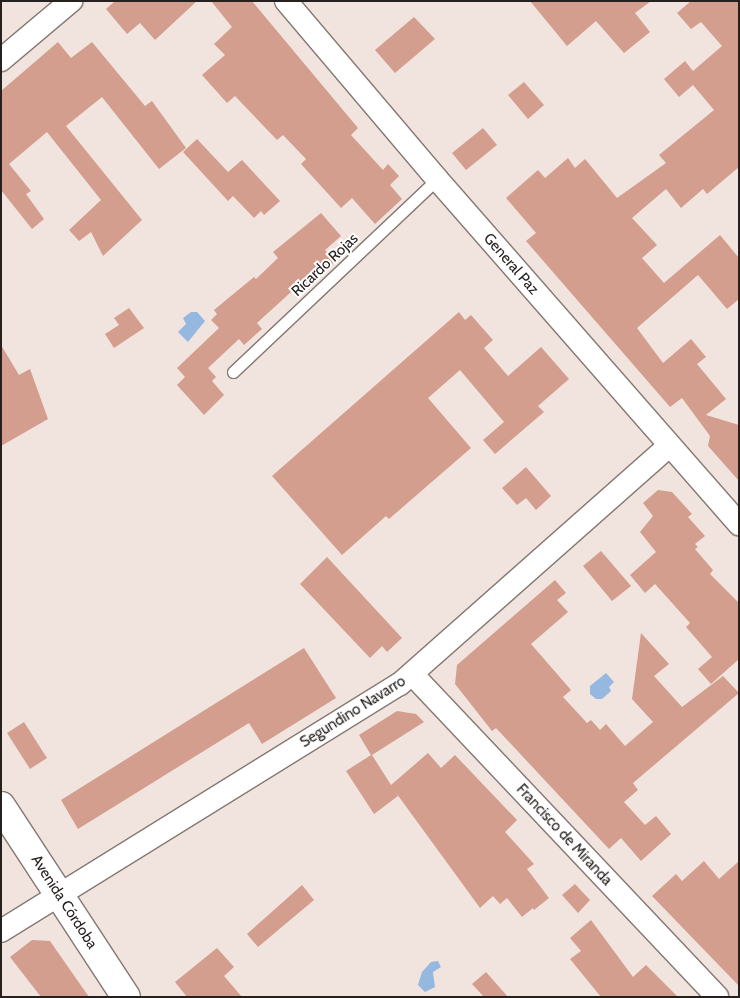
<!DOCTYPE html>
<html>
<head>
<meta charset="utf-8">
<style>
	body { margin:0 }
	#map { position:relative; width:740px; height:998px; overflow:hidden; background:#f1e3dd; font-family:Cabin,sans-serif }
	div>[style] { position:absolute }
	.water>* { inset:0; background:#95b8e0 }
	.building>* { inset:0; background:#d49e8e }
	.roads { filter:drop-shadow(1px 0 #847873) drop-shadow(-1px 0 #847873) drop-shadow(0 1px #847873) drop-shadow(0 -1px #847873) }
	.lane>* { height:11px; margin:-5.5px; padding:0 5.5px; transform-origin:5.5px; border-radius:5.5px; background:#fff }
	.street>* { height:22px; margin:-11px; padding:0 11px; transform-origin:11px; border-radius:11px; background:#fff }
	.secondary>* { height:28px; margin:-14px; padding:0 14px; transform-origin:14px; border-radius:14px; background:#fff }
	span { translate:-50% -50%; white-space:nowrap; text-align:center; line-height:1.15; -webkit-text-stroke:4px #fff; paint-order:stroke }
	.street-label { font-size:15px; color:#26211f }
	.frame { position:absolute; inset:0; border:2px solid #26211f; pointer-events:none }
</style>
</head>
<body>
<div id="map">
	<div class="water">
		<div style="clip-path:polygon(191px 312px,197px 312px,205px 321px,188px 342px,178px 332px,186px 324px,183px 318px)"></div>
		<div style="clip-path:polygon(606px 673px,614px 682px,609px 687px,611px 691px,602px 699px,596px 699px,590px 694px,590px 686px)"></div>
		<div style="clip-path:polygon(438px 961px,441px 967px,433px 972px,435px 987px,425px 992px,418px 985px,422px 972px,431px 962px)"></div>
	</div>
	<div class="building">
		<div style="clip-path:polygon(115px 1px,197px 1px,155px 40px,140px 23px,127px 34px,106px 9px)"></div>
		<div style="clip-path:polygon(211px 1px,252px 1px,358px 128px,351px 135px,383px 170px,388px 164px,399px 176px,390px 185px,402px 199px,375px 224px,352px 198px,341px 208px,301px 164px,306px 159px,283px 135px,277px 140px,235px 96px,227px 103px,202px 75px,225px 55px,214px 44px,232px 27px)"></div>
		<div style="clip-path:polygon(530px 1px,651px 1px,635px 13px,650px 32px,624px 53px,596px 21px,567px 46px)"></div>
		<div style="clip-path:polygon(691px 1px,739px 1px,739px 167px,707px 194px,703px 189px,681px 208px,666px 189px,632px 218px,657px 245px,642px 258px,664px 283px,720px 235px,739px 258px,739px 299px,727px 309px,698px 275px,637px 328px,663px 363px,691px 339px,706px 357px,697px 364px,726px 399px,706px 415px,739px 425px,739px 481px,708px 446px,710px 436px,682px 398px,670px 407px,526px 241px,536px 233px,506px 198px,538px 170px,545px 178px,568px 158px,575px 168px,585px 159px,617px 198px,666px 163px,659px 155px,714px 110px,693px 85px,679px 97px,664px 79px,685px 61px,693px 71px,722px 46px,701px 22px,691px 29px,677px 13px)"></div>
		<div style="clip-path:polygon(414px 17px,435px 39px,395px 73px,375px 50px)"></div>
		<div style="clip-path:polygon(58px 42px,71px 58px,92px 42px,145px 106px,152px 101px,186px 148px,159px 169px,102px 97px,66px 126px,142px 220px,103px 256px,91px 232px,79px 241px,69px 230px,101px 200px,47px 132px,9px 164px,31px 191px,26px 194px,44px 219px,32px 229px,1px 190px,1px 91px)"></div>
		<div style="clip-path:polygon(524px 82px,544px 105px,528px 119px,508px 95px)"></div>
		<div style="clip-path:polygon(483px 128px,497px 145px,466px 170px,452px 153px)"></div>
		<div style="clip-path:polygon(197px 139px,228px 172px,242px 160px,280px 201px,264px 215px,261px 211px,254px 218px,233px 196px,228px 201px,183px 152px)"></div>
		<div style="clip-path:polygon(321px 213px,341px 236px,325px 250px,335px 261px,307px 288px,302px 282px,257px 323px,262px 329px,244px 345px,239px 339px,208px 368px,216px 377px,212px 381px,224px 395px,204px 415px,177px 385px,185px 377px,177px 368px,219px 328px,211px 320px,217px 314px,214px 310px,254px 277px,256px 279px,278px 258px,273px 252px)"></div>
		<div style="clip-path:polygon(129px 308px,144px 328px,114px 348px,105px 334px,119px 325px,114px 318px)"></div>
		<div style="clip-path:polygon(459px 312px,465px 320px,471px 315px,493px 340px,484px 348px,508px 376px,541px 347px,569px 379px,538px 406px,544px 412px,495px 454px,483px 440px,504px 422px,460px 370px,428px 398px,471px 448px,389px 519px,386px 516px,342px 555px,272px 476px)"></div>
		<div style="clip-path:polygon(1px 345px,19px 375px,30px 369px,48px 419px,1px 446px)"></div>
		<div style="clip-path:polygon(526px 467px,551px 496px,536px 510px,526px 498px,517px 505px,502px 488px)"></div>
		<div style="clip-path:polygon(658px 490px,672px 492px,692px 514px,688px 517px,705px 536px,695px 544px,698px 547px,695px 549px,713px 570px,710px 574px,739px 603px,739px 659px,711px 684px,698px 669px,712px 657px,686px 627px,690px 623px,655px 584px,645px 593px,630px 575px,656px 552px,640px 532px,653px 516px,643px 503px)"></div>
		<div style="clip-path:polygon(601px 551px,631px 586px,612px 601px,583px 566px)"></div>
		<div style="clip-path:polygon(327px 557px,402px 638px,387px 652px,382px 646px,370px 658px,300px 584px)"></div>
		<div style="clip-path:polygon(555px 580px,566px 593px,557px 600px,568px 612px,531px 644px,571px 690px,563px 697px,587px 723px,591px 720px,600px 730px,606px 724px,625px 746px,653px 722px,632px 699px,641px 633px,669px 664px,654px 676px,682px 707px,723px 676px,739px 693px,633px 783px,638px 790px,624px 802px,645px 825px,656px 816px,671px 834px,641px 861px,621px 838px,609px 849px,496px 728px,492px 731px,455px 684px,457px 665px)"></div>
		<div style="clip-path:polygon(304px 648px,336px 698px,262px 744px,249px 723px,78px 829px,61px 800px)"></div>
		<div style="clip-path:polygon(397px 711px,416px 714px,424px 722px,372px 755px,391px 785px,428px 753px,441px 768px,455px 755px,517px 820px,505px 832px,534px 864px,527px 869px,549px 898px,534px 910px,533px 908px,522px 917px,507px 898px,500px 904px,493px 896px,480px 908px,394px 790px,398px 796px,374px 814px,346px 771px,371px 755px,359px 735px)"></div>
		<div style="clip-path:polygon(24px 722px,47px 758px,30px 769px,7px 733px)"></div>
		<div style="clip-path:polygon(704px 861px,719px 879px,739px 861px,739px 986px,652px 896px,676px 874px,682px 881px)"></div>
		<div style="clip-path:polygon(575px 884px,590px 900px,578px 913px,562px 895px)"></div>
		<div style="clip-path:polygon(302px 885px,314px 900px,258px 947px,247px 934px)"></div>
		<div style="clip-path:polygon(591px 920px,633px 977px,646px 965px,678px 997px,601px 997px,570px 959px,581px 951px,570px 938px)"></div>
		<div style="clip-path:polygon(32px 940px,50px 941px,89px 997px,41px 997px,10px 957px)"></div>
		<div style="clip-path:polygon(217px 948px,234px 967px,224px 976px,242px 997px,187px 997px,175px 982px)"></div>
		<div style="clip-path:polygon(486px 972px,508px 997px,484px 997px,472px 984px)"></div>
	</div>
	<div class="roads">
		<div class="lane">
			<div style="left:233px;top:372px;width:281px;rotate:-43.4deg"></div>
		</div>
		<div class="street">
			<div style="left:286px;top:1px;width:233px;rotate:49.7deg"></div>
			<div style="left:437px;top:179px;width:459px;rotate:48.8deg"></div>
			<div style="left:1px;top:60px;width:92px;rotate:-40.1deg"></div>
			<div style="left:412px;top:674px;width:444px;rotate:46.6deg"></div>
			<div style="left:1px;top:931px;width:469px;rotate:-31.8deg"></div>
			<div style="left:400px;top:684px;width:359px;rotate:-41.5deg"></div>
		</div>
		<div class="secondary">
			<div style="left:1px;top:806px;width:228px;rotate:56.8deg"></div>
		</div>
	</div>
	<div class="street-label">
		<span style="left:511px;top:264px;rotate:49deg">General Paz</span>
		<span style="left:325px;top:265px;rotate:-43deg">Ricardo Rojas</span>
		<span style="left:353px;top:712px;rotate:-32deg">Segundino Navarro</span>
		<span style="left:564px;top:835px;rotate:47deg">Francisco de Miranda</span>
		<span style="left:64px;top:902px;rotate:57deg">Avenida Córdoba</span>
	</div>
	<div class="frame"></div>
</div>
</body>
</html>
